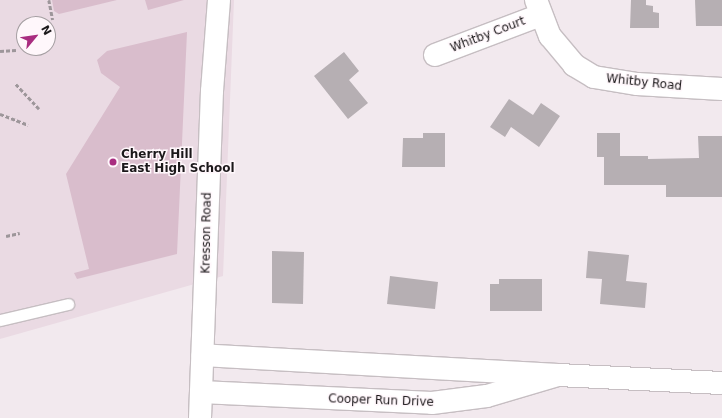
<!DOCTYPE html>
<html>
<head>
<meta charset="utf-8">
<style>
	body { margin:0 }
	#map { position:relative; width:722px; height:418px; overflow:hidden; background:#f2e9ee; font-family:"DejaVu Sans",sans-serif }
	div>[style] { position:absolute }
	.built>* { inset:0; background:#eadae3 }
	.green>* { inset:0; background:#d9bdcc }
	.building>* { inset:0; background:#b6afb3 }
	.path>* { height:2.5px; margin-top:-1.25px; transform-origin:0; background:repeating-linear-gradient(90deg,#9d969a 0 4px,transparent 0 6px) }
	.roads { filter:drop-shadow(1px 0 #c6bec2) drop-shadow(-1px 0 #c6bec2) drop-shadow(0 1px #c6bec2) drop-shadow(0 -1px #c6bec2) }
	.lane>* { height:11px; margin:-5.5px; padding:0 5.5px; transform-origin:5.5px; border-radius:5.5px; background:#fff }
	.street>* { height:22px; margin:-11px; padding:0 11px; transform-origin:11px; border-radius:11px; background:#fff }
	.secondary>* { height:22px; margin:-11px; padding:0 11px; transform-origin:11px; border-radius:11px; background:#fff }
	.dots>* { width:11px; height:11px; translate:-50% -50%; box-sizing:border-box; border:2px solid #fff7fb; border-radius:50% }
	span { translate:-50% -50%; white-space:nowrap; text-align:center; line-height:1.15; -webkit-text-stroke:3px #fff7fb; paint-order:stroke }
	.street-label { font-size:12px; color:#1b181a }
	.poi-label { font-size:12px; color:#1b181a; font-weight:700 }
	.left { translate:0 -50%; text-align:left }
	.north { position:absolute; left:16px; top:16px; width:40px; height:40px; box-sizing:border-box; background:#fff7fb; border:1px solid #a49ea1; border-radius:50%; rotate:61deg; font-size:11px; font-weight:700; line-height:16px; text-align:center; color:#1b181a }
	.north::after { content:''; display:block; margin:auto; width:14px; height:18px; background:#a92d80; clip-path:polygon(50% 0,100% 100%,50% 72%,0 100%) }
</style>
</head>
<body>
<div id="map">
	<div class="built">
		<div style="clip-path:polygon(evenodd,0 0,234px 0,223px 276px,0 339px,0 0,24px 24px,48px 24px,48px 48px,24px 48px,24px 24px)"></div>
	</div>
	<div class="green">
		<div style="clip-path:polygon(52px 0,117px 0,59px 14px,54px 11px)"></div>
		<div style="clip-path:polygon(145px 0,184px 0,148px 10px)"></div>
		<div style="clip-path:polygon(187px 32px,177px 254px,77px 279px,74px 273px,89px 269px,66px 174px,120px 87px,101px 73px,97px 60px,107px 51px)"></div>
	</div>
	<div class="building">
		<div style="clip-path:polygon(631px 0,646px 0,646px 5px,653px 6px,653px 12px,659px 13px,659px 28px,630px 28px)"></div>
		<div style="clip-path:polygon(695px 0,722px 0,722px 26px,696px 26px)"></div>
		<div style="clip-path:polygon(344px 52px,359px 71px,349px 80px,368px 103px,348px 119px,314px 76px)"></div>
		<div style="clip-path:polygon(509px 99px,533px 115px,541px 103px,560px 116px,539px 147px,511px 127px,505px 137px,490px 127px)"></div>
		<div style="clip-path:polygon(423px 133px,445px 133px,445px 167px,402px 167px,403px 138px,423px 138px)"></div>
		<div style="clip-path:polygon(597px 133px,620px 133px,620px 156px,648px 156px,648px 159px,699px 158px,698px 136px,722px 136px,722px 197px,666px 197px,666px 185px,604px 185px,604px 157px,597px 157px)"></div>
		<div style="clip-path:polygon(272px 251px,304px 252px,303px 304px,272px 303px)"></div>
		<div style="clip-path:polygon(588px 251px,629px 255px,626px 281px,647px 283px,645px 308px,600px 304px,602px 279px,586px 278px)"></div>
		<div style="clip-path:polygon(390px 276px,438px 282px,435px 309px,387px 304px)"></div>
		<div style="clip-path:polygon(499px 279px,542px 279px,542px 311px,490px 311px,490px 284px,499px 284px)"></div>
	</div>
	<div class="path">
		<div style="left:49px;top:0;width:20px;rotate:79deg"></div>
		<div style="left:0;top:51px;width:16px;rotate:-4deg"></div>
		<div style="left:16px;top:84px;width:34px;rotate:47deg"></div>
		<div style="left:0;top:114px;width:30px;rotate:21deg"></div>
		<div style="left:6px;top:236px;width:14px;rotate:-12deg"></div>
	</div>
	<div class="roads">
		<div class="lane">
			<div style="left:0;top:320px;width:70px;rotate:-13.2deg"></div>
		</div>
		<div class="street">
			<div style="left:536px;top:0;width:39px;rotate:69deg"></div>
			<div style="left:550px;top:36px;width:38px;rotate:50deg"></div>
			<div style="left:574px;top:65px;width:23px;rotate:31deg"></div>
			<div style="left:594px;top:77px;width:44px;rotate:9.2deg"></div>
			<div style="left:637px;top:84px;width:85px;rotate:3.4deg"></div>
			<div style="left:435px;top:55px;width:113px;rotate:-20.7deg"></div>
			<div style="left:558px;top:375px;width:164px;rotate:2.8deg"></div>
			<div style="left:201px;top:392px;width:231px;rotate:2.7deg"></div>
			<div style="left:432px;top:403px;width:55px;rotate:-7.3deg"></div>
			<div style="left:487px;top:396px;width:74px;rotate:-16.5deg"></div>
			<div style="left:558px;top:375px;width:356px;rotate:-176.8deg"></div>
		</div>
		<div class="secondary">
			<div style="left:200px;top:418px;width:327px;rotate:-87.9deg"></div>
			<div style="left:212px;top:91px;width:91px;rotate:-85.6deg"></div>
		</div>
	</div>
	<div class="dots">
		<div style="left:113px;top:162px;background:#a92d80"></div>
	</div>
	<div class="street-label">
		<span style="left:488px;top:35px;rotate:-21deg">Whitby Court</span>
		<span style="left:644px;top:83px;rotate:6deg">Whitby Road</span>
		<span style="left:207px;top:233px;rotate:-89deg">Kresson Road</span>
		<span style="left:381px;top:401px;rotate:2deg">Cooper Run Drive</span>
	</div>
	<div class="poi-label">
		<span class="left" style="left:121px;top:162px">Cherry Hill<br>East High School</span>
	</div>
	<div class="north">N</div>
</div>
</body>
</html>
